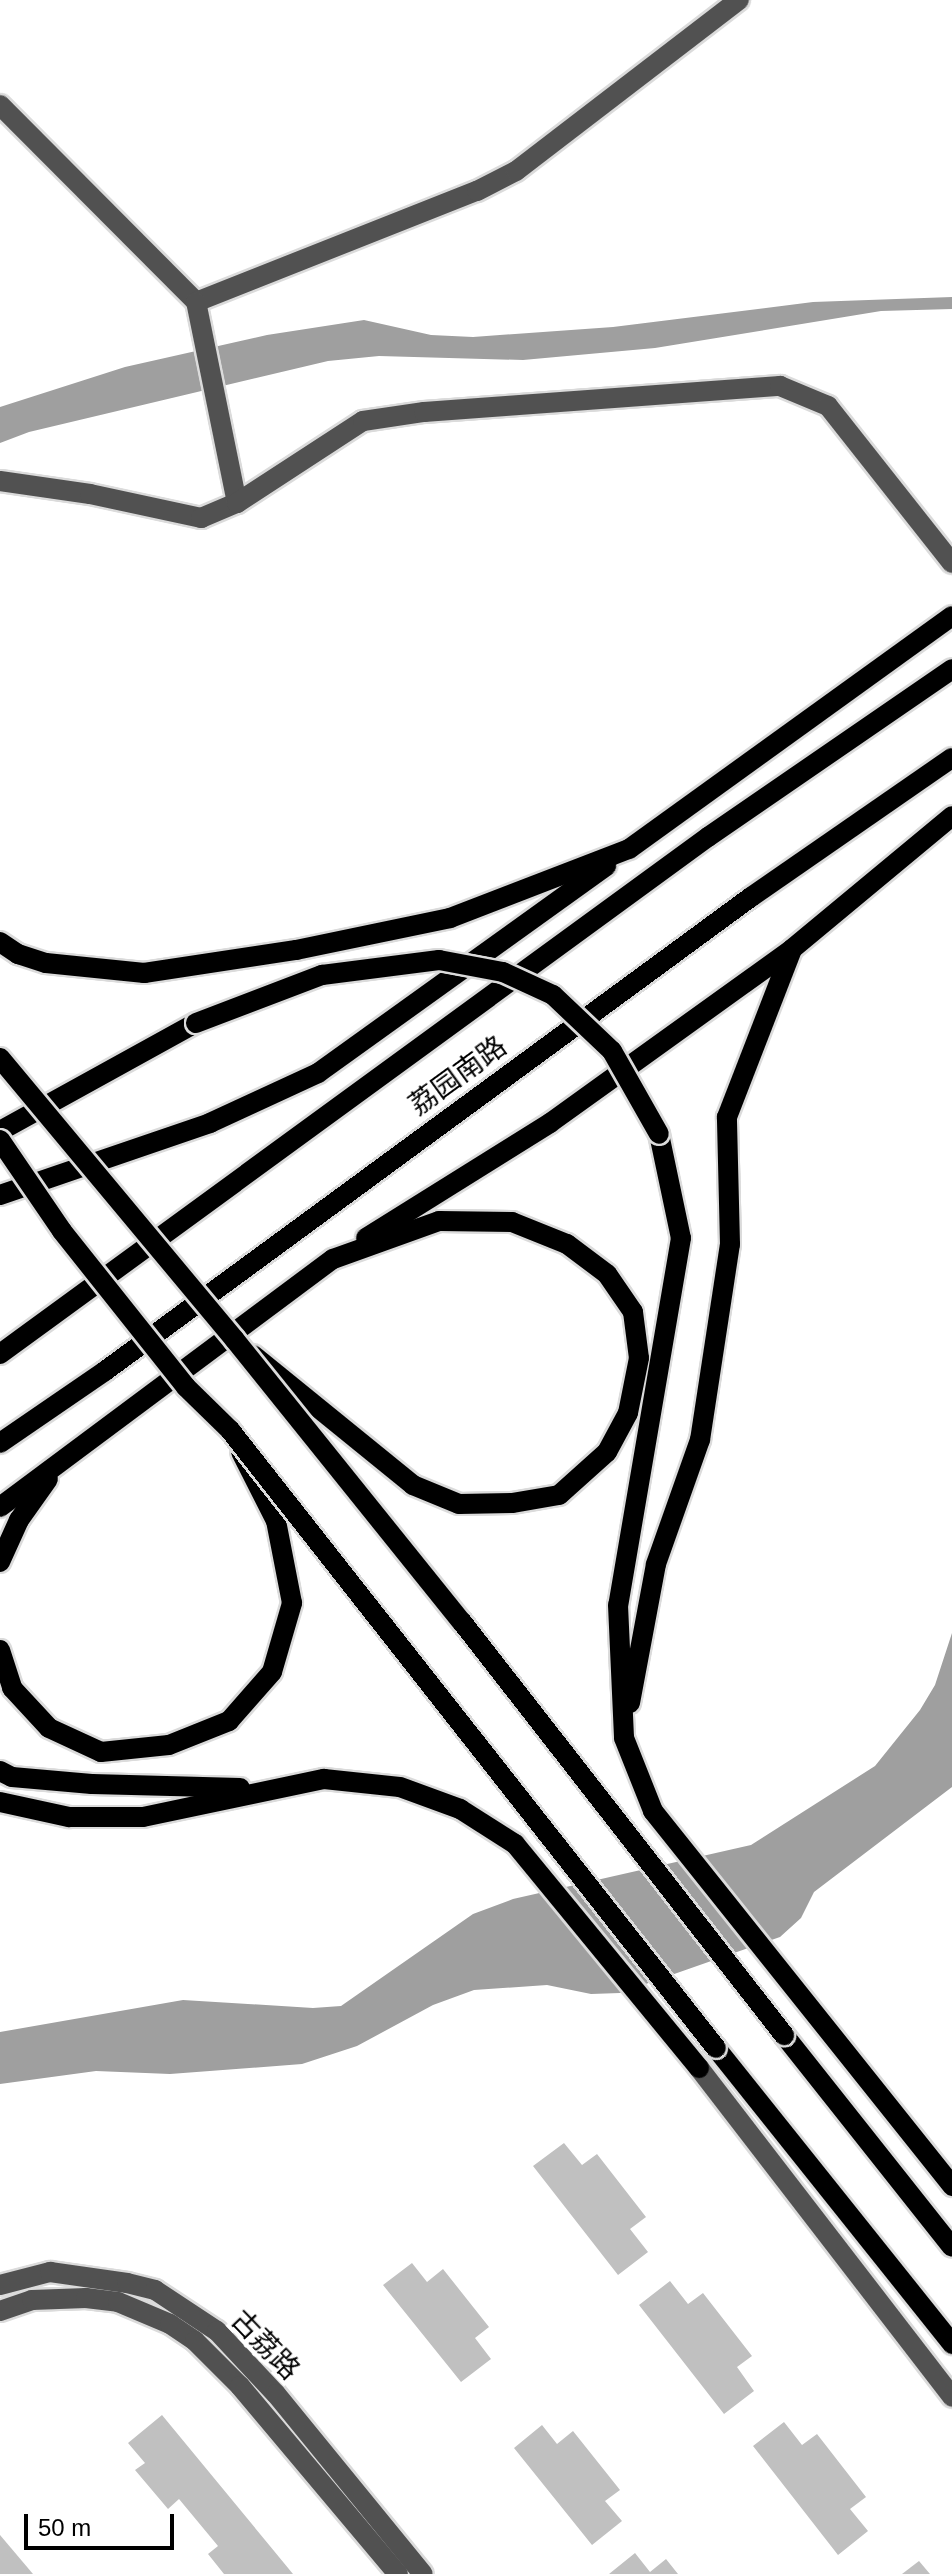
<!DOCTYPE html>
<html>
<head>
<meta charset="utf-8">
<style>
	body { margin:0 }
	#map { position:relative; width:952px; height:2574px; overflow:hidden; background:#fff; font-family:Helvetica,"Noto Sans SC",sans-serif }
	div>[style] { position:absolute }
	.water>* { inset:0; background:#9f9f9f }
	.building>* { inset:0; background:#c0c0c0 }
	.roads { filter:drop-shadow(2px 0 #dbdbdb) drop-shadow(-2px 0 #dbdbdb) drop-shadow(0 2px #dbdbdb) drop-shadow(0 -2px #dbdbdb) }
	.minor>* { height:20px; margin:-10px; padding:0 10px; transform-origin:10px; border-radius:10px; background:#515151 }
	.major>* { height:20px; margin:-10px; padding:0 10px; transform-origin:10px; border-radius:10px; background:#000 }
	.bridges { filter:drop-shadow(2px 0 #dbdbdb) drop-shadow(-2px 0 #dbdbdb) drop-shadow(0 2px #dbdbdb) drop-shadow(0 -2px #dbdbdb) }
	.major-bridge>* { height:20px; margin:-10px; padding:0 10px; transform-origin:10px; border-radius:10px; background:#000 }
	span { translate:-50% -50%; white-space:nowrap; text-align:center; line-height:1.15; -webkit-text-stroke:8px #fff; paint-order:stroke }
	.street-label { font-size:28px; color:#000 }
	.scale { position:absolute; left:24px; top:2514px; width:150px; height:36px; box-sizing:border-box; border:4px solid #000; border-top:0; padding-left:10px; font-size:24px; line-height:28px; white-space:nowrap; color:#000; -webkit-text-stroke:6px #fff; paint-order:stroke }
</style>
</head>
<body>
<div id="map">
	<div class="water">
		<div style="clip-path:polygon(952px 297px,952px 309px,881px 311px,655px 348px,523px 360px,379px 356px,328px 361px,29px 432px,0 443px,0 407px,125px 367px,267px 335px,364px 320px,431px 335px,473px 337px,613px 327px,813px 302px)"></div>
		<div style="clip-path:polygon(952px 1633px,952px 1787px,814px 1892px,801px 1918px,780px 1937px,620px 1993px,591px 1994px,547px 1985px,474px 1990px,433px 2005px,357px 2046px,302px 2064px,170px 2074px,96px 2071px,0 2084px,0 2032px,183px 2000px,313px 2008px,341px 2006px,473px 1914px,513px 1899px,751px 1845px,875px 1766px,920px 1710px,935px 1685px)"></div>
	</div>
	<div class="building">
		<div style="clip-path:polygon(564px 2143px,582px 2165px,597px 2154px,646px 2217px,630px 2229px,648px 2252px,618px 2275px,533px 2166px)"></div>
		<div style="clip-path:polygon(412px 2263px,427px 2282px,443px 2269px,489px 2327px,475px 2338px,491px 2359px,461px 2382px,383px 2285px)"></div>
		<div style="clip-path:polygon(670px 2281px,688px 2304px,703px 2293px,752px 2356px,737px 2367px,754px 2391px,724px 2414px,639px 2305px)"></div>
		<div style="clip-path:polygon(162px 2415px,293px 2574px,224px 2574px,208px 2554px,218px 2546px,179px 2499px,168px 2509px,135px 2470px,145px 2463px,128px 2443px)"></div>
		<div style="clip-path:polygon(784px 2422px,802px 2445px,817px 2434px,866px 2497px,850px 2509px,868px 2531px,838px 2555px,753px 2446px)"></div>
		<div style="clip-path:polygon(542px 2425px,557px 2444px,573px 2431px,620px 2490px,605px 2501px,622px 2521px,592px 2545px,514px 2448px)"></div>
		<div style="clip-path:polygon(0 2535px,33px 2574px,0 2574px)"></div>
		<div style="clip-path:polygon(635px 2553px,650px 2572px,666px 2559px,678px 2574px,609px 2574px)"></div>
		<div style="clip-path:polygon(919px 2561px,930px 2574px,902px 2574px)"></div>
	</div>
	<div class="roads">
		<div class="minor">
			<div style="left:0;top:105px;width:278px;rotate:45.1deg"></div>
			<div style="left:196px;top:302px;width:302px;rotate:-21.6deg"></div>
			<div style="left:477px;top:191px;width:44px;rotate:-27.1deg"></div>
			<div style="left:516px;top:171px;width:281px;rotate:-37.5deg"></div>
			<div style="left:0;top:481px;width:91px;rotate:8.2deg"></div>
			<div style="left:90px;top:494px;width:114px;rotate:12.2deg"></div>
			<div style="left:201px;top:518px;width:39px;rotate:-23deg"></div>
			<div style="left:237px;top:503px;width:205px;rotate:-101.5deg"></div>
			<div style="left:237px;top:503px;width:150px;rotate:-33.1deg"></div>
			<div style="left:363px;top:421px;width:62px;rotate:-8.4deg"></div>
			<div style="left:424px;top:412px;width:357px;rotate:-4.2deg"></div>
			<div style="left:780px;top:386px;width:52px;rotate:22.6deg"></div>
			<div style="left:828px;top:406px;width:200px;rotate:51.7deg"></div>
			<div style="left:699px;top:2068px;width:415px;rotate:52.4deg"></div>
			<div style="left:0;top:2285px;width:52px;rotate:-14.6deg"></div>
			<div style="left:50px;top:2272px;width:78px;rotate:8.1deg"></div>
			<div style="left:127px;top:2283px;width:29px;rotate:14deg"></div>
			<div style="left:155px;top:2290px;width:74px;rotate:33.5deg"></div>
			<div style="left:217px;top:2331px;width:86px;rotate:46.9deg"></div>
			<div style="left:276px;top:2394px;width:232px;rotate:50.8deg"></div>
			<div style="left:0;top:2311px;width:34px;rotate:-19deg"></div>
			<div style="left:32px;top:2300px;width:54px;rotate:-2.1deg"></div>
			<div style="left:86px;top:2298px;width:32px;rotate:7deg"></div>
			<div style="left:118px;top:2302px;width:56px;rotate:22.9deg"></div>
			<div style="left:170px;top:2324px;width:30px;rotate:34deg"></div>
			<div style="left:195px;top:2341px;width:64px;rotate:45deg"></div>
			<div style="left:240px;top:2386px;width:246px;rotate:50deg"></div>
		</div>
		<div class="major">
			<div style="left:0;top:942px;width:22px;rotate:34deg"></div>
			<div style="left:18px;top:954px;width:29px;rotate:18deg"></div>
			<div style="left:46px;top:963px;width:99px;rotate:5.8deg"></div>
			<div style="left:144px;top:973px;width:154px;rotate:-8.6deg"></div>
			<div style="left:296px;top:950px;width:157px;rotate:-11.7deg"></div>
			<div style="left:450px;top:918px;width:192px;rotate:-21.1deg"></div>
			<div style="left:629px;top:849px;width:398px;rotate:-35.8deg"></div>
			<div style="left:0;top:1131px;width:224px;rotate:-28.9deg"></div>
			<div style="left:659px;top:1134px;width:106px;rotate:78.1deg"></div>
			<div style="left:681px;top:1238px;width:372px;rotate:99.7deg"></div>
			<div style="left:618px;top:1605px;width:133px;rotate:87.4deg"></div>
			<div style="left:624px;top:1738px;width:79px;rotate:68.3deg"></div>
			<div style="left:653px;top:1811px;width:480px;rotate:51.4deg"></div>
			<div style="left:0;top:1195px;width:222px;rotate:-18.9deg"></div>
			<div style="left:210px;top:1123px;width:119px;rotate:-24.8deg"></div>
			<div style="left:318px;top:1073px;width:355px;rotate:-35.7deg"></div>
			<div style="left:366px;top:1238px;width:217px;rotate:-32deg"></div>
			<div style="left:550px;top:1123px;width:298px;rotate:-35.7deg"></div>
			<div style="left:792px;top:949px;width:208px;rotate:-39.7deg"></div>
			<div style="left:0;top:1354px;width:877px;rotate:-36.14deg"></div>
			<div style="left:708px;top:837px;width:296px;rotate:-34.5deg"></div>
			<div style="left:0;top:1443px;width:127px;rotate:-34.4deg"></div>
			<div style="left:105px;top:1371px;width:801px;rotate:-36.27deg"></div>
			<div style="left:751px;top:897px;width:244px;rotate:-34.7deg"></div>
			<div style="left:0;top:1507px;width:415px;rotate:-36.7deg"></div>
			<div style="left:333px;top:1259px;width:113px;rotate:-19.7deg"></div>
			<div style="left:439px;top:1221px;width:73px;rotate:0.8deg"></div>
			<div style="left:512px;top:1222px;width:59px;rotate:21.8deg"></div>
			<div style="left:567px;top:1244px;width:50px;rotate:36.9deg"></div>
			<div style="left:607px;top:1274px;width:46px;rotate:55.6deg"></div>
			<div style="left:633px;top:1312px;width:46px;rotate:82.6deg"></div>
			<div style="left:639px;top:1358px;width:56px;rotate:101.3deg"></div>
			<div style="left:628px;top:1413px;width:44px;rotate:118.3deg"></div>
			<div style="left:607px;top:1452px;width:64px;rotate:138.1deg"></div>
			<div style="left:559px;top:1495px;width:48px;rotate:170.3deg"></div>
			<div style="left:512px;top:1503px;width:53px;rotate:178.9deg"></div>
			<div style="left:459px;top:1504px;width:50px;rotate:-157.6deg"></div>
			<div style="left:413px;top:1485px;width:206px;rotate:-140.9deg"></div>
			<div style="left:0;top:1562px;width:46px;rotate:-65.7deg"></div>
			<div style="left:19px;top:1520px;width:50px;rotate:-54.7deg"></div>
			<div style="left:0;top:1650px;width:40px;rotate:72deg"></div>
			<div style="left:12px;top:1688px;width:54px;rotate:47.2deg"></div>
			<div style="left:49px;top:1728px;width:57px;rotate:24.8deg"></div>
			<div style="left:101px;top:1752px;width:68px;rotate:-5.9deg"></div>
			<div style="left:169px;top:1745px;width:65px;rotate:-21.8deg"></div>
			<div style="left:229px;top:1721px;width:65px;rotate:-48.7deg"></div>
			<div style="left:272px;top:1672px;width:72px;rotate:-73.8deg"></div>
			<div style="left:292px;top:1603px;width:84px;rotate:-101deg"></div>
			<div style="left:276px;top:1521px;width:77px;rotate:-116.9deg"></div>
			<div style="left:630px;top:1703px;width:141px;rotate:-79.4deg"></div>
			<div style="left:656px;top:1564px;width:132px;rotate:-70.5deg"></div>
			<div style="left:700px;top:1440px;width:198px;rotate:-81.3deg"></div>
			<div style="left:730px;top:1244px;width:127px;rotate:-91.4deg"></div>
			<div style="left:727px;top:1117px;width:180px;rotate:-68.8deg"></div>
			<div style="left:0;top:1771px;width:13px;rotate:27deg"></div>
			<div style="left:12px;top:1777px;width:80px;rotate:5deg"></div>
			<div style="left:92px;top:1784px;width:148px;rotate:1.5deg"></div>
			<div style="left:0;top:1802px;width:71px;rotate:12.3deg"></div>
			<div style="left:69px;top:1817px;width:74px"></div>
			<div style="left:143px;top:1817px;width:185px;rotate:-11.9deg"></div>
			<div style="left:324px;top:1779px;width:76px;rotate:6deg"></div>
			<div style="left:400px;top:1787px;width:64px;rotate:20.1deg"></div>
			<div style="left:460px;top:1809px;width:65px;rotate:32.5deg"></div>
			<div style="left:515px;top:1844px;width:290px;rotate:50.6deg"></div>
			<div style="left:784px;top:2035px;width:270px;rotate:51.6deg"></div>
			<div style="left:716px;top:2048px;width:379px;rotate:51.4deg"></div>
		</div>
	</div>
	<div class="bridges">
		<div class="major-bridge">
			<div style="left:196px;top:1023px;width:135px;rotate:-20.9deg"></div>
			<div style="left:322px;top:975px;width:118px;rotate:-7.3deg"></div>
			<div style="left:439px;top:960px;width:65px;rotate:10.6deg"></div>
			<div style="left:503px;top:972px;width:55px;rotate:24.7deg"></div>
			<div style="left:553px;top:995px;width:81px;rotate:43.5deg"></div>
			<div style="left:612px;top:1051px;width:95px;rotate:60.5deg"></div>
			<div style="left:0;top:1058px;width:367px;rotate:50.2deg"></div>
			<div style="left:235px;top:1340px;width:362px;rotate:51.2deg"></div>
			<div style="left:462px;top:1622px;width:524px;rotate:52.06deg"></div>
			<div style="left:0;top:1140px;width:110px;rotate:55.7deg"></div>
			<div style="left:62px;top:1231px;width:199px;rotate:51.5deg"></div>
			<div style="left:186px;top:1387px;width:62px;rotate:44.3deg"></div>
			<div style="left:230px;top:1430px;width:786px;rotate:51.82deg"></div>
		</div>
	</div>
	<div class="street-label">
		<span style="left:458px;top:1076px;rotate:-36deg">荔园南路</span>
		<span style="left:265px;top:2345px;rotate:46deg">古荔路</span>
	</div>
	<div class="scale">50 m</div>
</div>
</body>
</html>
